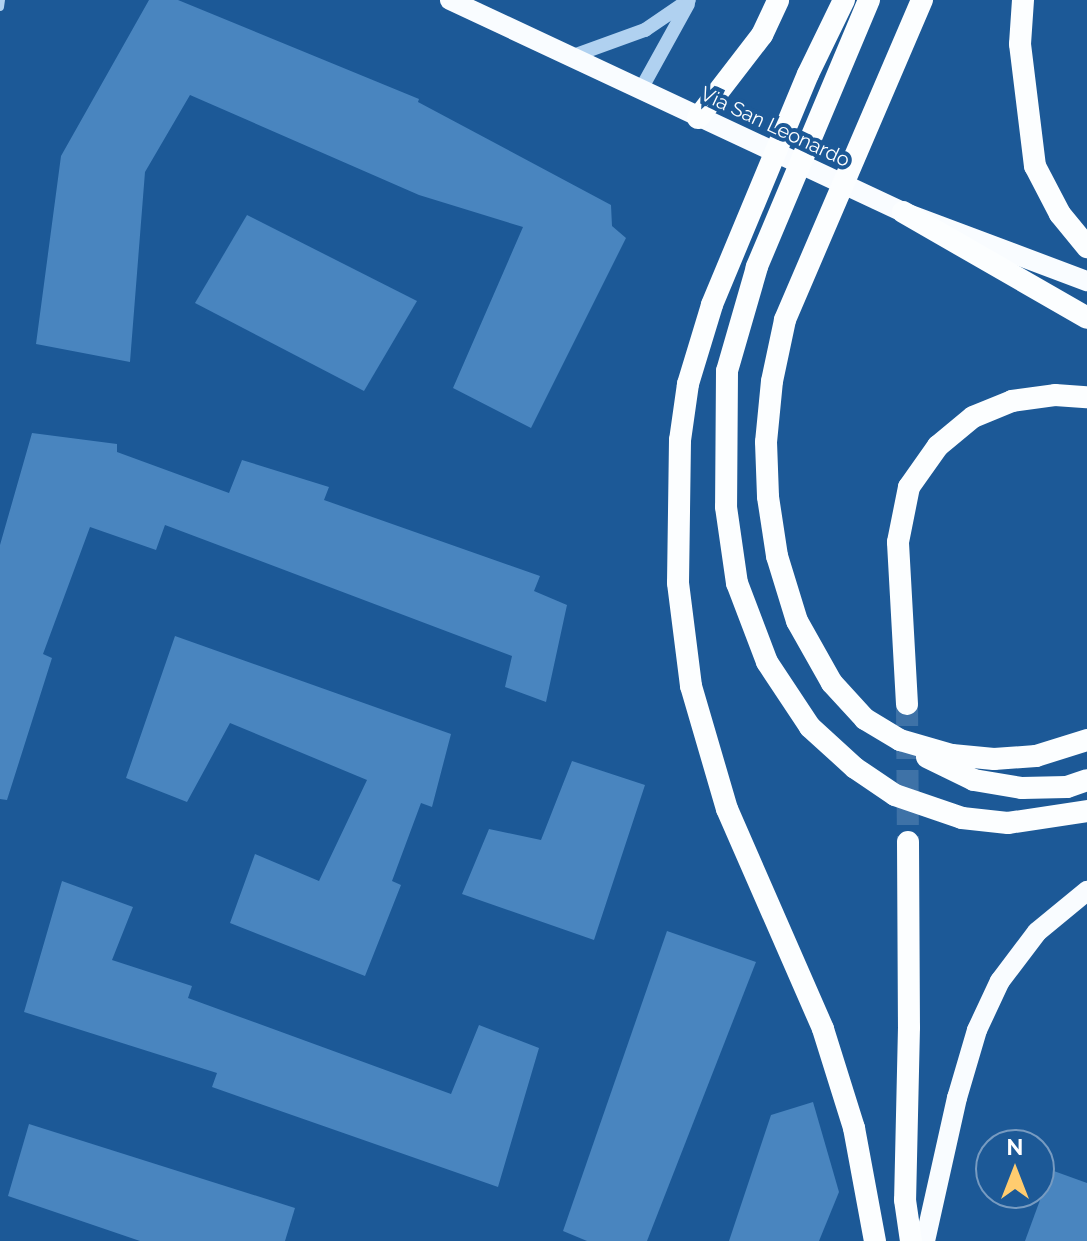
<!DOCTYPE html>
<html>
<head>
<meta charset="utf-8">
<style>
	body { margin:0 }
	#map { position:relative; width:1087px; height:1241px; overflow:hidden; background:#1c5997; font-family:Raleway,sans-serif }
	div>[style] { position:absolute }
	.building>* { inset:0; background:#4985bf }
	.trunk-tunnel>* { height:22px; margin-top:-11px; transform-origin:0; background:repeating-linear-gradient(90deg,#3e72a7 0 22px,transparent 0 33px) }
	.minor>* { height:8px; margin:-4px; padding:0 4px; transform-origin:4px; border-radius:4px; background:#b0d1f0 }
	.tertiary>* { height:14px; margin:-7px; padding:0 7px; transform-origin:7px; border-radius:7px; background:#b0d1f0 }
	.primary>* { height:20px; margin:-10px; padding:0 10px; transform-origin:10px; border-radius:10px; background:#f9fcff }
	.trunk>* { height:22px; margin:-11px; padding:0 11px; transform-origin:11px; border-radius:11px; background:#fcfeff }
	span { translate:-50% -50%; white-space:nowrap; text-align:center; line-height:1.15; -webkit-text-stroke:8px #1c5997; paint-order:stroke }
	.street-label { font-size:20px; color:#fff }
	.north { position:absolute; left:975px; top:1129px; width:80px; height:80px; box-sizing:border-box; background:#1c5997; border:2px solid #779bc1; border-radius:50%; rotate:0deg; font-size:22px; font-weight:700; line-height:32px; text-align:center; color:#fff }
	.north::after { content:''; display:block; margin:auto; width:28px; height:36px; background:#ffcc6f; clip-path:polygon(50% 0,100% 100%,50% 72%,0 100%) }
</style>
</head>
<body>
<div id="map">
	<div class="building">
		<div style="clip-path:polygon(149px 0,178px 0,419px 99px,418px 102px,611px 205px,612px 226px,626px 238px,531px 428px,453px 388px,523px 227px,419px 195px,190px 95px,145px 172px,130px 362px,36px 344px,61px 156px)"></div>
		<div style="clip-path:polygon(247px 215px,417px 301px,364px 391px,195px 303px)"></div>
		<div style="clip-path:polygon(32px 433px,117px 444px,117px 452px,229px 493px,242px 460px,329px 487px,324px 500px,540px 576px,534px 591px,567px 605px,546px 702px,505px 687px,512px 656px,165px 525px,156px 550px,90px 527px,43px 654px,52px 658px,7px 800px,0 799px,0 545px)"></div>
		<div style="clip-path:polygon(175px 636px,451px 734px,432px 807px,421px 803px,392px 881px,401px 885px,365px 976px,230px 923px,255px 854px,319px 881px,367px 780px,230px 723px,187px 802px,126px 778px)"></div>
		<div style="clip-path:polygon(572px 761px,645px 785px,594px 940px,462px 894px,489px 829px,541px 840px)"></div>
		<div style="clip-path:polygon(62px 881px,133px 907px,112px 960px,192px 986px,188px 998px,451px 1094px,479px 1025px,539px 1048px,498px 1187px,212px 1087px,217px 1073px,24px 1012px)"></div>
		<div style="clip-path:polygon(667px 931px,756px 962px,647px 1241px,587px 1241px,563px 1231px)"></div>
		<div style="clip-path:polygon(813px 1102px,839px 1192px,819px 1241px,729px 1241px,771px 1115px)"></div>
		<div style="clip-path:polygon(29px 1124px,295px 1208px,285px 1241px,140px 1241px,8px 1196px)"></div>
		<div style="clip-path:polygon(1051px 1170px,1087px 1183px,1087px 1241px,1025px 1241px)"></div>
	</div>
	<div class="trunk-tunnel">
		<div style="left:907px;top:704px;width:138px;rotate:89.6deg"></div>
	</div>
	<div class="minor">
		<div style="left:0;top:7px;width:7px;rotate:-82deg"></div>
	</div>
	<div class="tertiary">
		<div style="left:573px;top:56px;width:77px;rotate:-19.9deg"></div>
		<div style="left:645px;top:30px;width:53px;rotate:-34.3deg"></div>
		<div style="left:640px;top:91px;width:99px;rotate:-61.1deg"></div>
	</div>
	<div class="primary">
		<div style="left:450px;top:0;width:500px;rotate:25.08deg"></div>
		<div style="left:903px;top:212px;width:197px;rotate:20.6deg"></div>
		<div style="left:925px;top:1241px;width:147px;rotate:-77.4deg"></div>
		<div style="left:957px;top:1098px;width:71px;rotate:-73.6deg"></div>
		<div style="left:977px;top:1030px;width:54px;rotate:-64.9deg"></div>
		<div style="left:1000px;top:981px;width:61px;rotate:-52.9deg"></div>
		<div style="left:1037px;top:932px;width:65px;rotate:-39.4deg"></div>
	</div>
	<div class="trunk">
		<div style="left:844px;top:0;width:82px;rotate:115.9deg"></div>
		<div style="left:808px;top:74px;width:250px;rotate:112.6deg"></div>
		<div style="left:712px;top:305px;width:83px;rotate:106.9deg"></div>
		<div style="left:688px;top:384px;width:57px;rotate:98.1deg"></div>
		<div style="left:680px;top:440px;width:143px;rotate:90.8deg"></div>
		<div style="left:678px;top:583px;width:104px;rotate:82.8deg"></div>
		<div style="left:691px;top:686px;width:128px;rotate:73.7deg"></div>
		<div style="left:727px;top:809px;width:240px;rotate:66.4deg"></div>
		<div style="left:823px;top:1029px;width:104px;rotate:72.6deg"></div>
		<div style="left:854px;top:1128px;width:115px;rotate:79.5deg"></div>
		<div style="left:869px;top:0;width:290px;rotate:112.8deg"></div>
		<div style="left:757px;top:267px;width:108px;rotate:106.1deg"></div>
		<div style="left:727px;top:371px;width:136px;rotate:90.4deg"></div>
		<div style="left:726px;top:507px;width:77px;rotate:81.8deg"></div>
		<div style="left:737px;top:583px;width:85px;rotate:69.2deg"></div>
		<div style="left:767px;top:662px;width:78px;rotate:56.5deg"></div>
		<div style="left:810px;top:727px;width:61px;rotate:42.3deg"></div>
		<div style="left:855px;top:768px;width:48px;rotate:34deg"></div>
		<div style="left:895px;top:795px;width:71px;rotate:18.9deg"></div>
		<div style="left:962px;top:818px;width:46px;rotate:6.2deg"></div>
		<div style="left:1008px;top:823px;width:80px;rotate:-8.6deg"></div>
		<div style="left:922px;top:0;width:348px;rotate:113.2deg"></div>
		<div style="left:785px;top:320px;width:62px;rotate:102deg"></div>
		<div style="left:772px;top:381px;width:61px;rotate:95.6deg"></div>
		<div style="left:766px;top:442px;width:55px;rotate:87.9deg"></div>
		<div style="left:768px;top:497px;width:60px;rotate:81.3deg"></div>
		<div style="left:777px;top:556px;width:68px;rotate:72.9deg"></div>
		<div style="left:797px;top:621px;width:71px;rotate:60.6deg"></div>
		<div style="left:832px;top:683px;width:49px;rotate:47.5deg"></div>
		<div style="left:865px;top:719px;width:41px;rotate:31deg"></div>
		<div style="left:900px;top:740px;width:54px;rotate:16.1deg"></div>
		<div style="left:952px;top:755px;width:42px;rotate:5.4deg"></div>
		<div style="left:994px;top:759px;width:42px;rotate:-4.1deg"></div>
		<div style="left:1036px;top:756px;width:53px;rotate:-17.4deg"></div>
		<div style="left:1023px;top:0;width:44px;rotate:93.9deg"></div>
		<div style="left:1020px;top:44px;width:123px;rotate:83deg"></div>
		<div style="left:1035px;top:166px;width:54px;rotate:62.5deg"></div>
		<div style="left:1060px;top:214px;width:43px;rotate:50.7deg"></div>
		<div style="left:698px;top:118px;width:105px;rotate:-52.4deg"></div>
		<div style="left:762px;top:35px;width:38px;rotate:-65deg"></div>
		<div style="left:903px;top:212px;width:212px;rotate:29.9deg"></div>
		<div style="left:907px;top:704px;width:162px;rotate:-93.2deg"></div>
		<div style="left:898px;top:542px;width:56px;rotate:-78.7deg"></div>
		<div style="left:909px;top:487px;width:50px;rotate:-54.7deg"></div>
		<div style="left:938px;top:446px;width:45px;rotate:-39.6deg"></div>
		<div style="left:973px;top:417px;width:42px;rotate:-22.3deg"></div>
		<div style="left:1012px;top:401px;width:43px;rotate:-7.9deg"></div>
		<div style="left:1055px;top:395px;width:32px;rotate:4deg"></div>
		<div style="left:927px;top:757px;width:52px;rotate:26.1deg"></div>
		<div style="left:974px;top:780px;width:49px;rotate:9.5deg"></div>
		<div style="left:1022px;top:788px;width:45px;rotate:-1.3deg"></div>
		<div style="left:1067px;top:787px;width:21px;rotate:-19deg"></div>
		<div style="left:908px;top:842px;width:185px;rotate:89.7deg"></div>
		<div style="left:909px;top:1027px;width:173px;rotate:91.3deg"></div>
		<div style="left:905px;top:1200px;width:41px;rotate:81.7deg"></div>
	</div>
	<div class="street-label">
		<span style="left:775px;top:127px;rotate:25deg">Via San Leonardo</span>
	</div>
	<div class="north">N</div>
</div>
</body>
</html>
